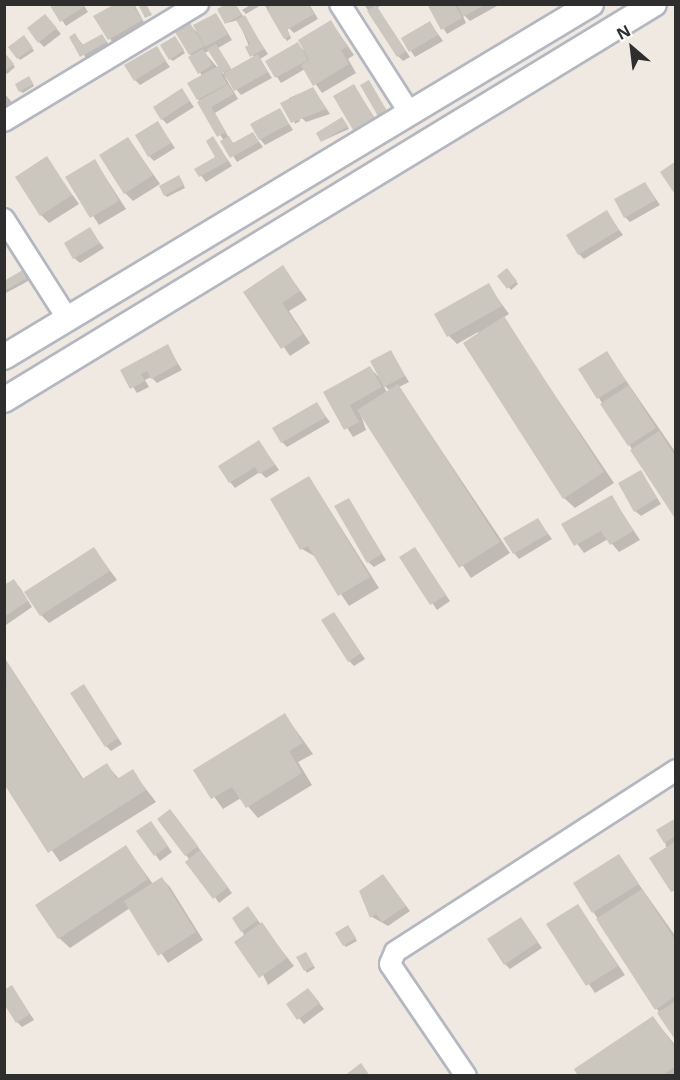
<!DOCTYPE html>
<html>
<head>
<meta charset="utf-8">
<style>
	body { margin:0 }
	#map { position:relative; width:680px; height:1080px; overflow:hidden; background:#efe9e1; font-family:"Noto Sans",sans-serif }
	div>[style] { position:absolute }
	.shadow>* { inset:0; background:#0003 }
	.building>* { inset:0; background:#cbc7bf }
	.roads { filter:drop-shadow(2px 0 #b4b7c1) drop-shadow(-2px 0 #b4b7c1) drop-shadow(0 2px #b4b7c1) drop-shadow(0 -2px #b4b7c1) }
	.minor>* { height:20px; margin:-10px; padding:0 10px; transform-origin:10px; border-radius:10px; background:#fff }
	.tertiary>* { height:24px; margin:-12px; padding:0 12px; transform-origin:12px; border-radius:12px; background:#fff }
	span { translate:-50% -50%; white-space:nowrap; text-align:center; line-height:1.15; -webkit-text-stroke:4.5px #fff; paint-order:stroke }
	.frame { position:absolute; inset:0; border:6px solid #2e2e2e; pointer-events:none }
	.north { position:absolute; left:602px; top:18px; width:60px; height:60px; -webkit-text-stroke:4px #fff; paint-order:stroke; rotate:332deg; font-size:16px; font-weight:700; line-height:24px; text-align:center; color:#2e2e2e }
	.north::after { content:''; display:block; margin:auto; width:21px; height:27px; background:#2e2e2e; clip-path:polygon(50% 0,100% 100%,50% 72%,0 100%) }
</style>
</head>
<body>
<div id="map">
	<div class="shadow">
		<div style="clip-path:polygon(51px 4px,83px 4px,88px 12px,66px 26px)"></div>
		<div style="clip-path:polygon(116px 4px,134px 4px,146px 26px,114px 45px,96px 17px)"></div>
		<div style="clip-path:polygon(evenodd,235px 4px,268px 54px,260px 59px,272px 78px,241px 95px,224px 75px,238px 99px,215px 113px,229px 138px,233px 143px,253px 134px,263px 147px,237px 162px,198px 99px,202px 76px,190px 54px,190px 25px,199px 34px,215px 15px,220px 20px,232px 40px,218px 48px,232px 71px,254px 58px,238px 20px,227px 23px,235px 4px,210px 50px,224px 73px,223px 74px,205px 53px,210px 50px)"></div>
		<div style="clip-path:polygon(252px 4px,263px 4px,246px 14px,242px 10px)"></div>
		<div style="clip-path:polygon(264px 4px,309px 4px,318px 19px,294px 33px,285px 24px,291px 38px,287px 41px)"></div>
		<div style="clip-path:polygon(364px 4px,383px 4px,377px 8px,410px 57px,403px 61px,398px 56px)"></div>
		<div style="clip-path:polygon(428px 4px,496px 4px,497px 6px,470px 21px,461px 12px,466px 23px,447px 34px)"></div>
		<div style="clip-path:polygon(50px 21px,61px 34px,44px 47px,39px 42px)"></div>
		<div style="clip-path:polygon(331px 22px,354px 55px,348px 59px,356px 73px,322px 93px,305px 69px,281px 83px,267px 62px,298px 44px,304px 51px)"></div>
		<div style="clip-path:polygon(430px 23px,443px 41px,415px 57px,403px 39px)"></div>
		<div style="clip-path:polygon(75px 35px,84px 46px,102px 36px,111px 47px,87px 61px)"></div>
		<div style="clip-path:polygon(26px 39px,34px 51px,20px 60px,10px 47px)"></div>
		<div style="clip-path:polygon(177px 40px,185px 53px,173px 61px,170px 59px)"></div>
		<div style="clip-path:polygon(156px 48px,170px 67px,140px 85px,135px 80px)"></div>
		<div style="clip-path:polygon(4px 54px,15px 67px,7px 74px,4px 71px)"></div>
		<div style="clip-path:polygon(31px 80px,34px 86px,23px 93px,20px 91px)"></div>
		<div style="clip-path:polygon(369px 82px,392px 119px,385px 123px)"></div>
		<div style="clip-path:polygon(354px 86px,378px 123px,359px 134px,354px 129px)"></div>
		<div style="clip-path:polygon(313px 88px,330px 114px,306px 122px,296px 112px,300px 121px,295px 124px,289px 98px)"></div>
		<div style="clip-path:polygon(182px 90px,194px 107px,167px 124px,162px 119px)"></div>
		<div style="clip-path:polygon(4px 93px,15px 106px,4px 112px)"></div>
		<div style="clip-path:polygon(280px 110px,293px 130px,265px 145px,260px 139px)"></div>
		<div style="clip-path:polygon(344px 121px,349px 129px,322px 141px)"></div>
		<div style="clip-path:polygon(158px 123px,175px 148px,154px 161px,149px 156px)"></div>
		<div style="clip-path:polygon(128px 138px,160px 184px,133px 201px,125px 193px)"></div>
		<div style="clip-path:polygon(213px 138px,232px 166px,206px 182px,196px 169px,217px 157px)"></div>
		<div style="clip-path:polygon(46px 158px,79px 204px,49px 223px,41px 215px)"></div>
		<div style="clip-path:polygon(95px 161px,126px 209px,99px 225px,68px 177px)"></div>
		<div style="clip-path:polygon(181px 179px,185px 188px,167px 197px,165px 195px)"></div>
		<div style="clip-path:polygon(645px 183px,660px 205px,630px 222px,625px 217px)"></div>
		<div style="clip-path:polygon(606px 212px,623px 235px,584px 259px,579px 254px)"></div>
		<div style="clip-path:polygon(89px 229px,104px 248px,80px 263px,74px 258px)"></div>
		<div style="clip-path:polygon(283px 267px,307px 300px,289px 311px,310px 343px,290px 356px,245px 292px)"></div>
		<div style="clip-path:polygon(26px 270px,32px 279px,4px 294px,4px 282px)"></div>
		<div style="clip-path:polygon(507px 270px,518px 284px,511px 290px,499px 276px)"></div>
		<div style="clip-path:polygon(488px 285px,509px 314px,503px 318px,614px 483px,575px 508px,564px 498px,478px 332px,457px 344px,449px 336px)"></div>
		<div style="clip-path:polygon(167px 346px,182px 370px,157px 383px,151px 377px,145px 380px,149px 387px,137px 393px,122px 370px)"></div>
		<div style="clip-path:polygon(evenodd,391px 352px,409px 382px,399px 387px,510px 553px,471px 578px,360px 412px,366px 430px,353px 437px,325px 393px,370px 368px,381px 379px,391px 352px,383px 384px,390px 391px,387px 393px,383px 384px)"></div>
		<div style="clip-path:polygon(607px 353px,676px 453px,676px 517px,580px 369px)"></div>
		<div style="clip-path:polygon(316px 404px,330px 422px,287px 447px,282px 442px)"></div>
		<div style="clip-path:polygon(259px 442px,279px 470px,266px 478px,260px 472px,235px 488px,230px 482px)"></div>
		<div style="clip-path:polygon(641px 472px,661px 504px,641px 516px,635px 511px)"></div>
		<div style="clip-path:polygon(309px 477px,379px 588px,349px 606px,316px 557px,302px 549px)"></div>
		<div style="clip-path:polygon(611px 496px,640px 540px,619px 552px,608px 539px,584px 553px,563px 525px)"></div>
		<div style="clip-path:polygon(349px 500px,386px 560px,374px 567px,368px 562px)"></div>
		<div style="clip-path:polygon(538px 520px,552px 539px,519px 559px,514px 553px)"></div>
		<div style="clip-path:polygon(94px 549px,117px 580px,49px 623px,41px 615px)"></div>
		<div style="clip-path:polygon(415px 549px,450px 601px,437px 610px,401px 558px)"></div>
		<div style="clip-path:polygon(19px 586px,32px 607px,6px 625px,4px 587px)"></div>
		<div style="clip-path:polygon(334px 614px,365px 659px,354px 666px,349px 661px)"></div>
		<div style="clip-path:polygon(4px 657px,84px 780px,107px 765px,119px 779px,132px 771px,156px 802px,60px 862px,4px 781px)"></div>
		<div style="clip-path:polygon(84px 686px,122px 744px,111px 751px,106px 746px)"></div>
		<div style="clip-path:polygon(285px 715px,313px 754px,298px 762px,312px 785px,258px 818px,241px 798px,223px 809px,195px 770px)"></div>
		<div style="clip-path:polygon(175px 816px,232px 893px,219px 903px,186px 855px)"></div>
		<div style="clip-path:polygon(676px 820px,676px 895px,665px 842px)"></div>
		<div style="clip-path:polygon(151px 823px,172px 852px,160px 861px,139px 832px)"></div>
		<div style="clip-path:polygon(126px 847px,153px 884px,162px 879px,170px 887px,203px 940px,168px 963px,130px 908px,70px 948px,59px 938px)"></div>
		<div style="clip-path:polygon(619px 856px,676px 937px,676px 1038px,575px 884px)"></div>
		<div style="clip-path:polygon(383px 875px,410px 911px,388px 926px,372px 917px)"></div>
		<div style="clip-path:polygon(578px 906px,625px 975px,595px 993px,548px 925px)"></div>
		<div style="clip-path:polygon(248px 908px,294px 966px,268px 985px,242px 931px)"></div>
		<div style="clip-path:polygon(521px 919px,542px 948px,510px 969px,505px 964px)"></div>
		<div style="clip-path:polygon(350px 929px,357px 941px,346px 947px,344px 945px)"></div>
		<div style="clip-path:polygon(306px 954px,315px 968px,307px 973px,298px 958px)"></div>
		<div style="clip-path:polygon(12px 987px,34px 1020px,22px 1027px,17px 1022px)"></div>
		<div style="clip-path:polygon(308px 990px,324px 1009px,304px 1024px,288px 1005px)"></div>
		<div style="clip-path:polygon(653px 1018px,676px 1046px,676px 1076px,580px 1076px)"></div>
	</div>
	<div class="building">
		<div style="clip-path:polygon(49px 4px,82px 4px,84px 7px,60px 22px)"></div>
		<div style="clip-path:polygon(138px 4px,146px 4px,152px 15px,145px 18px)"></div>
		<div style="clip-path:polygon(226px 4px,236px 4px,241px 15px,225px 24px,217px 9px)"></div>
		<div style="clip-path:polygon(273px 4px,308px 4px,314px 14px,287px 30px,290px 36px,284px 39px,267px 10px)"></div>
		<div style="clip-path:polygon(427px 4px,455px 4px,462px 18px,441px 30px)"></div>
		<div style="clip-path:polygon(457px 4px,486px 4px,463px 17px)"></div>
		<div style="clip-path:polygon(113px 5px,133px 5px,142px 20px,108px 40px,93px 16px)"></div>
		<div style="clip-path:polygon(376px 5px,406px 51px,397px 57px,367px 11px)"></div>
		<div style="clip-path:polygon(216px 13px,228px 34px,205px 47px,193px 25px)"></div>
		<div style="clip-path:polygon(45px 14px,57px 28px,38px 43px,27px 28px)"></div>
		<div style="clip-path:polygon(245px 15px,264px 49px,250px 57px,245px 47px,250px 44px,236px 20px)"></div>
		<div style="clip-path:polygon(331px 20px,347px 47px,341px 50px,349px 64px,313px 86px,301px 65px,309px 60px,298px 40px)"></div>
		<div style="clip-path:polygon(430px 21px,438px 35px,409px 52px,401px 38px)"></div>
		<div style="clip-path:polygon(190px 23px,204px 46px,189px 55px,175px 32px)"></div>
		<div style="clip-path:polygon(75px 33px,82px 45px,102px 34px,107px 42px,80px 57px,69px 37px)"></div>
		<div style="clip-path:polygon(24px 35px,33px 48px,17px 59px,8px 47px)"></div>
		<div style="clip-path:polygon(175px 36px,184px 50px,169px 60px,160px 45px)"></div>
		<div style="clip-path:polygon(298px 42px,308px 60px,275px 78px,265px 61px)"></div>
		<div style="clip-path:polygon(216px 44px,231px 68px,221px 74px,227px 84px,197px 100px,187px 83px,218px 66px,207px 49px)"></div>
		<div style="clip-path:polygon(157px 46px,166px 61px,134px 81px,124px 65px)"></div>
		<div style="clip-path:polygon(203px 49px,212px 65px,198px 74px,188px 57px)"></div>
		<div style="clip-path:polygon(4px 52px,14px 64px,4px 72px)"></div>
		<div style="clip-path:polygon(258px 54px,268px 72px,234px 91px,224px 73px)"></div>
		<div style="clip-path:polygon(29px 76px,33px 84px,19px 92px,15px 84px)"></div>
		<div style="clip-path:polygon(369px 80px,388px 113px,379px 118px,360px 85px)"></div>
		<div style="clip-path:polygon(228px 84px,234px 94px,211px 107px,226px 132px,217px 137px,197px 102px)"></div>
		<div style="clip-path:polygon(354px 84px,374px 118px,353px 130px,333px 96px)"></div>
		<div style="clip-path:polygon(313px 87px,326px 109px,291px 123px,280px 103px)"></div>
		<div style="clip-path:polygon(182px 88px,190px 101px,161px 120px,153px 107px)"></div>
		<div style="clip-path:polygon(280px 108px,289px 124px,259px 140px,250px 124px)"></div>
		<div style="clip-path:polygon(342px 117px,348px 126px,321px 142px,316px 133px)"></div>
		<div style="clip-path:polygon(158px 121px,171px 143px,148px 157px,135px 135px)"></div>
		<div style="clip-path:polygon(253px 132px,259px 142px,230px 158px,220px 141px,229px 136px,233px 143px)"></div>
		<div style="clip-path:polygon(213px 136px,228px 161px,199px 177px,194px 169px,215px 157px,206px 141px)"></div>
		<div style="clip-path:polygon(128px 137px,153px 175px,124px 194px,99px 155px)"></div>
		<div style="clip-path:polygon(47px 156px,72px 195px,40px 216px,15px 177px)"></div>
		<div style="clip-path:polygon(95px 159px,119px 201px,90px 218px,65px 177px)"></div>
		<div style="clip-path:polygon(676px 161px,676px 196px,660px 172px)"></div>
		<div style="clip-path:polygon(179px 175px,184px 185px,164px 196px,159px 186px)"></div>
		<div style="clip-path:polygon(645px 182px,656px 200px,624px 218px,614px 199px)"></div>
		<div style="clip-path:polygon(607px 210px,619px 230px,578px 255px,566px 235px)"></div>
		<div style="clip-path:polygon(90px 227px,100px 243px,73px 259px,64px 243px)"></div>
		<div style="clip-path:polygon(283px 265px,300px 291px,282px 303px,303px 334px,281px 349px,243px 292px)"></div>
		<div style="clip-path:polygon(26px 268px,31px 276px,4px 291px,4px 281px)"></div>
		<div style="clip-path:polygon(507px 268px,517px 281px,507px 289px,497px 276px)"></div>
		<div style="clip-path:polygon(489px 283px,502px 306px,447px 337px,434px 314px)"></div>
		<div style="clip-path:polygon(504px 316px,604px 472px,563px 499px,463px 343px)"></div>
		<div style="clip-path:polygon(168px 344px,178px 364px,151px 379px,147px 371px,141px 374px,145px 381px,130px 389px,120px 370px)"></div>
		<div style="clip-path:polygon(391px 350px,405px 376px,384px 387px,370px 361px)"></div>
		<div style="clip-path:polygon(607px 351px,626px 381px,597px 399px,578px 369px)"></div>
		<div style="clip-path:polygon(370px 366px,382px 387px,350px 405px,359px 422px,344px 430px,323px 392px)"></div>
		<div style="clip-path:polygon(398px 384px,500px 542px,459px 568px,357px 410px)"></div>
		<div style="clip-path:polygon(629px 385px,656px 428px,628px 446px,600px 404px)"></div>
		<div style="clip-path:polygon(317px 402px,326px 417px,281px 443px,272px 428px)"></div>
		<div style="clip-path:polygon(659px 431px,676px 457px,676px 520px,630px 450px)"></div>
		<div style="clip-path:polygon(259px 440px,275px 465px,259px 474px,255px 467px,229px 483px,218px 466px)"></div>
		<div style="clip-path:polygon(641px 470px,657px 498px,634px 512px,618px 483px)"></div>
		<div style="clip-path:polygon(309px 476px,370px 577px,338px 596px,308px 546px,300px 550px,270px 499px)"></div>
		<div style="clip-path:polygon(612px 495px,633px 531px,610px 545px,601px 531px,574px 546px,561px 524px)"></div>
		<div style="clip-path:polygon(349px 498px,382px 554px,367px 563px,334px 506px)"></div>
		<div style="clip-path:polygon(538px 518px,548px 534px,513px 554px,503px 538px)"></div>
		<div style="clip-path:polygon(94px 547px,110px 571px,40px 616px,24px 592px)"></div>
		<div style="clip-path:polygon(415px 547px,446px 595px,430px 605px,399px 557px)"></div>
		<div style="clip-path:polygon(14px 579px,28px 601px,4px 617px,4px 585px)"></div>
		<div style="clip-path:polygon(334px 612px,361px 653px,348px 662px,321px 620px)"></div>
		<div style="clip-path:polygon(7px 662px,82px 779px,107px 763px,117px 779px,133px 769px,146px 790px,48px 853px,4px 784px)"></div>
		<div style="clip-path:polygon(84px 684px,118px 738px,105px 747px,70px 693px)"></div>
		<div style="clip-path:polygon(285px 713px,303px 743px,289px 751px,302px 773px,246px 808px,232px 787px,211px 799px,193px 770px)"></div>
		<div style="clip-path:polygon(170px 809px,198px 846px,185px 856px,157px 819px)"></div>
		<div style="clip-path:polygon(676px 818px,676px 836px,664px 843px,656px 830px)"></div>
		<div style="clip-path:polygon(151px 821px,168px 846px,154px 856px,136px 831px)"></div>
		<div style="clip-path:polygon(676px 841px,676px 890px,671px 892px,649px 858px)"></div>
		<div style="clip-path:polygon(126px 845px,148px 879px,58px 939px,35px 905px)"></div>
		<div style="clip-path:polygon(200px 850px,228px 887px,213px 899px,185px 862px)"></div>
		<div style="clip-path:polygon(619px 854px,639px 884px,592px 913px,573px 883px)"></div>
		<div style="clip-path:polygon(383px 874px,406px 906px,382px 922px,376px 914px,370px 918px,359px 891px)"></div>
		<div style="clip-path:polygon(162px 877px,196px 932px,158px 956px,124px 901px)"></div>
		<div style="clip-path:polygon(642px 889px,676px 941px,676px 996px,655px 1010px,596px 919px)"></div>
		<div style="clip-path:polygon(578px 904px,618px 966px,586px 986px,546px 924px)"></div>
		<div style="clip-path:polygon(248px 906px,258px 920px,241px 932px,232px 918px)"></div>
		<div style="clip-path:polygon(521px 917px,538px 942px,504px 965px,487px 939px)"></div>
		<div style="clip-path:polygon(262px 922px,287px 958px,259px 978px,234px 942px)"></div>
		<div style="clip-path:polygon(348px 925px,356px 938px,343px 946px,335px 933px)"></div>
		<div style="clip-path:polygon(306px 952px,314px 966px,304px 971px,296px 957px)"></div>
		<div style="clip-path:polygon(12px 985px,30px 1014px,16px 1023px,4px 1004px,4px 990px)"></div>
		<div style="clip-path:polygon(308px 988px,320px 1003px,297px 1020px,286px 1004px)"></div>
		<div style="clip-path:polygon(676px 1001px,676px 1041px,657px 1013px)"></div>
		<div style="clip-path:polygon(653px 1016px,676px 1049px,676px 1066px,661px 1076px,578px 1076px,574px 1069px)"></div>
		<div style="clip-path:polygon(361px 1063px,370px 1076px,344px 1076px)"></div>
	</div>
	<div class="roads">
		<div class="minor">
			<div style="left:340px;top:4px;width:128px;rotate:57.4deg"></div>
			<div style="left:4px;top:121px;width:227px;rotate:-31.1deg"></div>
			<div style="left:4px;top:219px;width:117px;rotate:57.5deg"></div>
			<div style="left:466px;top:1076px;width:135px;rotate:-124.2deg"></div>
			<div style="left:390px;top:964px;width:13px;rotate:-67deg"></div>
			<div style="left:395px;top:952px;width:335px;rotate:-32.9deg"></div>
		</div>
		<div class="tertiary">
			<div style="left:4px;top:357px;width:685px;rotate:-31.02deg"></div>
			<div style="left:4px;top:400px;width:761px;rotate:-31.35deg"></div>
		</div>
	</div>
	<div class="frame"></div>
	<div class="north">N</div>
</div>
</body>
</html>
